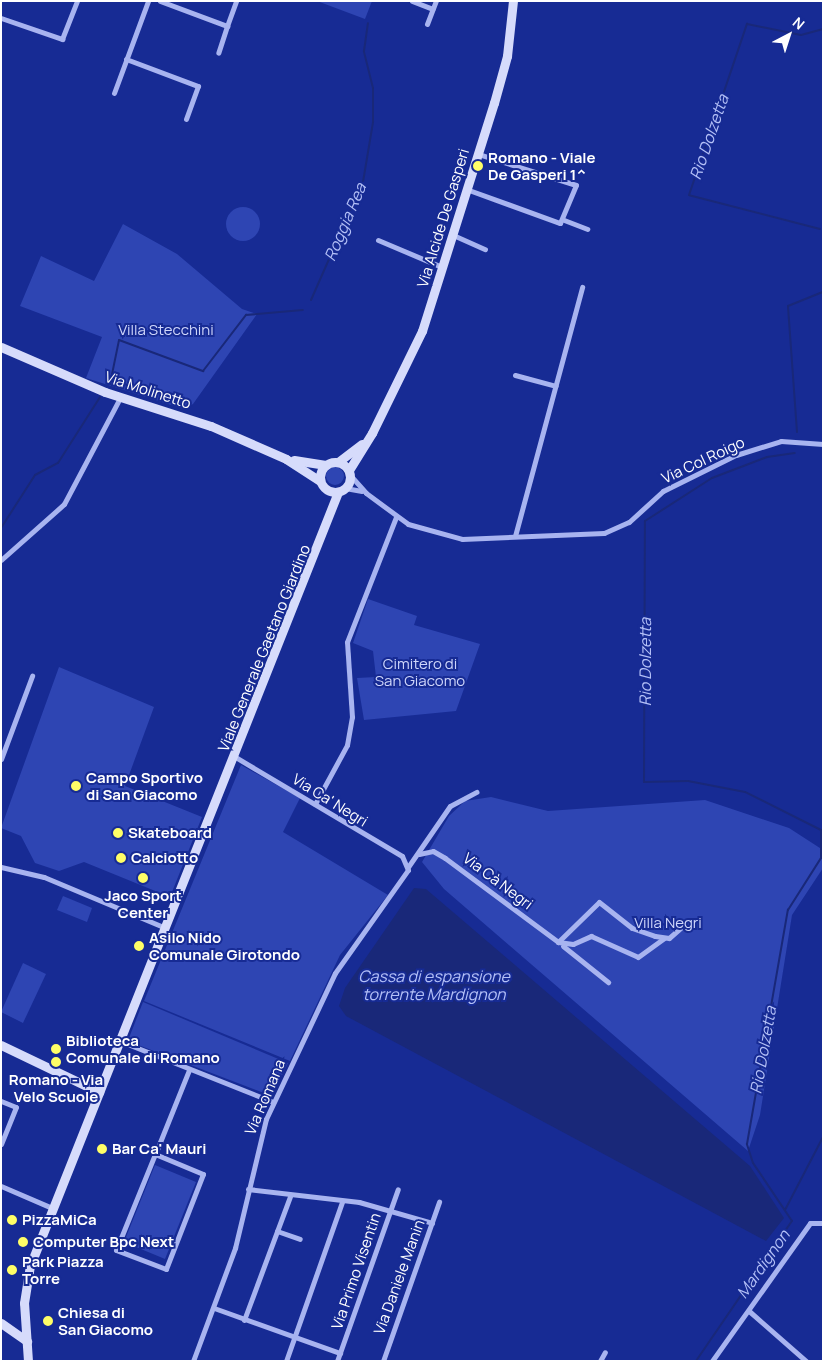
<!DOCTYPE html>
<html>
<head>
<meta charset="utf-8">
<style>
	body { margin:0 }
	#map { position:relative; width:824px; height:1362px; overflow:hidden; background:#172b94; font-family:Manrope,sans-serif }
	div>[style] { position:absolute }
	.green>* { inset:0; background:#2e45b3 }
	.round { border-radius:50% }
	.water>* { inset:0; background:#192879 }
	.stream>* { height:2px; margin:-1px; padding:0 1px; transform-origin:1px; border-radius:1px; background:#192879 }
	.street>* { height:5px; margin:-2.5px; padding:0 2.5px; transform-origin:2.5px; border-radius:2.5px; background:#a8b4f0 }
	.secondary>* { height:9px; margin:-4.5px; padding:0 4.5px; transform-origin:4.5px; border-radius:4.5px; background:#d6dbfb }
	.secondary>.ring { margin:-4.5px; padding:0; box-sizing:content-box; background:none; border:9px solid #d6dbfb; border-radius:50% }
	.dots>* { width:14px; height:14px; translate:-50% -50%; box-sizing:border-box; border:2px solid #172b94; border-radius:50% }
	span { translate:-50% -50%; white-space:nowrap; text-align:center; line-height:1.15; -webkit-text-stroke:4px #172b94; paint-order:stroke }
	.poi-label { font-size:15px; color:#fff; font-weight:700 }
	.left { translate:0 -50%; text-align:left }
	.street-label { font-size:15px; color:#fff }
	.park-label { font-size:15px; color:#cfd6fb }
	.water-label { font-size:16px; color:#b4c0f7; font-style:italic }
	.frame { position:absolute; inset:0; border:2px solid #fff; pointer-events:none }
	.north { position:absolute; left:764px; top:10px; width:50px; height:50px; -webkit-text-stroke:4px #172b94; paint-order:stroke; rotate:40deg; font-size:14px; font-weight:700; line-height:20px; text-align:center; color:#fff }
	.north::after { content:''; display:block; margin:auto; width:18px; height:22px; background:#fff; clip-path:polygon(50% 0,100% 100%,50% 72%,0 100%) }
</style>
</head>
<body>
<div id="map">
	<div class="green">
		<div style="clip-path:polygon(317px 1px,372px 1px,365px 19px)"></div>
		<div class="round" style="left:226px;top:207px;width:34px;height:34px"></div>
		<div style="clip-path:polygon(123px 224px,177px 254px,242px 309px,257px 314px,193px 404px,184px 409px,86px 378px,102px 337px,20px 306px,41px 256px,94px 281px)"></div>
		<div class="round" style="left:326px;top:467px;width:18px;height:18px"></div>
		<div style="clip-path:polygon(368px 599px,417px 616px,414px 625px,480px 644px,456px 711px,364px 720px,357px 678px,376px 677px,373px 651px,353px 643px)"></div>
		<div style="clip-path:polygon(59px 667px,154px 707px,125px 786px,202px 817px,170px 897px,84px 862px,59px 871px,35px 863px,21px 836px,1px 828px)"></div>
		<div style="clip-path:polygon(241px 765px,300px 798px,283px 832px,388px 895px,340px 955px,290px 1061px,144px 1001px)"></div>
		<div style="clip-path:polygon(491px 797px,548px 811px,705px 800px,789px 828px,823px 850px,823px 868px,792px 915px,760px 1115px,748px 1151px,444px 889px,422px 862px,449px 816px,465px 801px)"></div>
		<div style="clip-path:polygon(63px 896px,92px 908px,87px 922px,57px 910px)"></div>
		<div style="clip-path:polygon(23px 963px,46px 974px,23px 1023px,1px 1012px)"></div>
		<div style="clip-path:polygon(143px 1002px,288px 1063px,272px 1096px,133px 1043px,129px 1038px)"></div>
		<div style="clip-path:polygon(155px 1165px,196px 1182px,165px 1259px,124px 1242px)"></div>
	</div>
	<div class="water">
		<div style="clip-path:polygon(414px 888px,426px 889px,750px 1166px,784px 1218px,766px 1241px,346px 1016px,339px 1006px,345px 988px)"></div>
	</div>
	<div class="stream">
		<div style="left:823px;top:220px;width:12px;rotate:90deg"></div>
		<div style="left:820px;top:229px;width:135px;rotate:-165.5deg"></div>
		<div style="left:689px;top:195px;width:181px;rotate:-71.3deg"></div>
		<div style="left:747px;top:24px;width:55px;rotate:11.5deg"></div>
		<div style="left:801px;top:35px;width:23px;rotate:-15deg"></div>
		<div style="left:311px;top:300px;width:129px;rotate:-66.2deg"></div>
		<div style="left:363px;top:182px;width:61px;rotate:-80.5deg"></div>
		<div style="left:373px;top:122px;width:34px;rotate:-90deg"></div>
		<div style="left:373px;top:88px;width:38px;rotate:-104deg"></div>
		<div style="left:364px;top:51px;width:28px;rotate:-82deg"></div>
		<div style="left:110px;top:384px;width:45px;rotate:-78.4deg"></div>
		<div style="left:119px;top:340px;width:90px;rotate:20.3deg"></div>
		<div style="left:203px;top:371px;width:71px;rotate:-52.5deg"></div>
		<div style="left:246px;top:315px;width:57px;rotate:-5deg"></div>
		<div style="left:797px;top:432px;width:126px;rotate:-94.1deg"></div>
		<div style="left:788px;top:306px;width:38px;rotate:-22deg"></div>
		<div style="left:1px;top:528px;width:63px;rotate:-57.3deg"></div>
		<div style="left:35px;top:475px;width:26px;rotate:-28deg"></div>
		<div style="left:58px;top:463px;width:78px;rotate:-57.5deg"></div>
		<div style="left:785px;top:1210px;width:82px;rotate:-62.5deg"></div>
		<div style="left:696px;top:1361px;width:170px;rotate:-55.6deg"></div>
		<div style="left:792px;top:1221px;width:70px;rotate:-123.9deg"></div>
		<div style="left:753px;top:1163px;width:20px;rotate:-108deg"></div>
		<div style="left:747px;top:1144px;width:238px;rotate:-80.1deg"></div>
		<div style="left:788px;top:910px;width:62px;rotate:-57.6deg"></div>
		<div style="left:821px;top:858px;width:28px;rotate:-90deg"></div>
		<div style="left:821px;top:830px;width:85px;rotate:-153.4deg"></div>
		<div style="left:745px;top:792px;width:58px;rotate:-169.1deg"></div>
		<div style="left:688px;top:781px;width:44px;rotate:178.7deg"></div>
		<div style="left:644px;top:782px;width:261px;rotate:-89.8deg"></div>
		<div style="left:645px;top:521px;width:80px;rotate:-32.7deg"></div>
		<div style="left:712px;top:478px;width:59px;rotate:-20.9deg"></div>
		<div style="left:767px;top:457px;width:28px;rotate:-8deg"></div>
	</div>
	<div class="street">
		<div style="left:160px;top:1px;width:72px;rotate:20.5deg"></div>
		<div style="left:227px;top:26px;width:28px;rotate:108deg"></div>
		<div style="left:412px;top:1px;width:22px;rotate:21deg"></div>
		<div style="left:1px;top:18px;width:65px;rotate:19deg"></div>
		<div style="left:62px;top:39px;width:41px;rotate:-68.5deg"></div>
		<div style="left:427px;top:24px;width:25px;rotate:-69deg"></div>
		<div style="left:227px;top:26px;width:27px;rotate:-70deg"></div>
		<div style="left:126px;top:59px;width:77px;rotate:20.6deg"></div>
		<div style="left:198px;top:86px;width:35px;rotate:110deg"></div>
		<div style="left:114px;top:93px;width:98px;rotate:-69.7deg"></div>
		<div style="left:466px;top:189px;width:100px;rotate:19.9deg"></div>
		<div style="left:560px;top:223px;width:41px;rotate:-67.2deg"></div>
		<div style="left:576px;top:185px;width:103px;rotate:-162.4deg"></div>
		<div style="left:564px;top:220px;width:25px;rotate:21deg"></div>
		<div style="left:453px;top:235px;width:35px;rotate:24deg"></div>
		<div style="left:378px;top:240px;width:69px;rotate:22.9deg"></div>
		<div style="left:515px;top:375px;width:42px;rotate:15deg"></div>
		<div style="left:350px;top:475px;width:24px;rotate:48deg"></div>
		<div style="left:366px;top:493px;width:52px;rotate:36.4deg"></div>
		<div style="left:408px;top:524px;width:56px;rotate:15.5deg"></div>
		<div style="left:462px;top:539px;width:142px;rotate:-2.4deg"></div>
		<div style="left:604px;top:533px;width:27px;rotate:-24deg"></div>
		<div style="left:629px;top:522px;width:46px;rotate:-42.4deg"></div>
		<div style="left:663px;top:491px;width:81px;rotate:-26.3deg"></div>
		<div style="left:736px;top:455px;width:47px;rotate:-17.3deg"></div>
		<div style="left:781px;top:441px;width:42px;rotate:4.1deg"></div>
		<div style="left:345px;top:488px;width:17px;rotate:10deg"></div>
		<div style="left:515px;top:536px;width:258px;rotate:-74.9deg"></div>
		<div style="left:1px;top:560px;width:84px;rotate:-41.6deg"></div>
		<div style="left:64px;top:504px;width:122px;rotate:-62.2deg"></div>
		<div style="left:1px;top:759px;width:89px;rotate:-69.5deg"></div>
		<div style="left:315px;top:804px;width:67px;rotate:-61.5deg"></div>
		<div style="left:347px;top:745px;width:28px;rotate:-80deg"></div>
		<div style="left:352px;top:717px;width:75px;rotate:-93.8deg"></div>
		<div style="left:347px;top:642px;width:134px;rotate:-68.6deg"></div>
		<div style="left:419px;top:854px;width:14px;rotate:-12deg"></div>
		<div style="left:433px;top:851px;width:14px;rotate:30deg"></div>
		<div style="left:445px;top:858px;width:141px;rotate:36.6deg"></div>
		<div style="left:558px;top:942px;width:57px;rotate:-44.3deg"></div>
		<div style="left:599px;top:902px;width:42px;rotate:38.2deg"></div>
		<div style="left:632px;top:928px;width:24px;rotate:19deg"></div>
		<div style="left:655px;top:936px;width:14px;rotate:8deg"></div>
		<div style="left:669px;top:938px;width:18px;rotate:-41deg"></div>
		<div style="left:1px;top:867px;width:44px;rotate:13.1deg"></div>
		<div style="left:44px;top:877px;width:132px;rotate:22.7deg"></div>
		<div style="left:408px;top:867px;width:74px;rotate:-55.5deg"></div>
		<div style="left:450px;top:806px;width:30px;rotate:-28deg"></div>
		<div style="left:558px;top:942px;width:15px;rotate:8deg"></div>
		<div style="left:573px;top:944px;width:20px;rotate:-24deg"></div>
		<div style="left:591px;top:936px;width:51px;rotate:24.1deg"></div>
		<div style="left:638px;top:957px;width:32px;rotate:-36deg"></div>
		<div style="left:563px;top:946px;width:58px;rotate:38.7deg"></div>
		<div style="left:120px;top:1041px;width:165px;rotate:21.7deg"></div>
		<div style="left:1px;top:1101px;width:16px;rotate:22deg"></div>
		<div style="left:16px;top:1107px;width:40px;rotate:112deg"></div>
		<div style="left:155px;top:1154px;width:52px;rotate:22.6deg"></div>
		<div style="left:203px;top:1174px;width:102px;rotate:111.3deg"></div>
		<div style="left:166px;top:1269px;width:53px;rotate:-159.2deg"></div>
		<div style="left:116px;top:1250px;width:104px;rotate:-67.9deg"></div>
		<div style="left:155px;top:1154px;width:2px;rotate:-63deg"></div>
		<div style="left:156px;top:1152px;width:88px;rotate:-68.1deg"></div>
		<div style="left:1px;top:1186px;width:56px;rotate:23.3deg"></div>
		<div style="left:248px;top:1189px;width:112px;rotate:6.7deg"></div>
		<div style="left:359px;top:1202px;width:76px;rotate:16deg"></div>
		<div style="left:277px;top:1231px;width:24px;rotate:19deg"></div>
		<div style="left:214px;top:1308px;width:134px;rotate:19.7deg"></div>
		<div style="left:749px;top:1311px;width:76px;rotate:41.3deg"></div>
		<div style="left:244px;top:1320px;width:132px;rotate:-69.6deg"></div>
		<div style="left:193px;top:1361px;width:121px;rotate:-69.6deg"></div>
		<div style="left:235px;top:1248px;width:133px;rotate:-76.5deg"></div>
		<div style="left:266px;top:1119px;width:161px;rotate:-64.7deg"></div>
		<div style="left:335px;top:973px;width:126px;rotate:-54.7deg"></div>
		<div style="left:408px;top:870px;width:15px;rotate:-113deg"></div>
		<div style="left:402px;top:856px;width:194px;rotate:-149.3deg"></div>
		<div style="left:286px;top:1361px;width:169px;rotate:-70.6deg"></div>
		<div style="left:337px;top:1361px;width:182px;rotate:-70.5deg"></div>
		<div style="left:383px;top:1361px;width:169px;rotate:-70.6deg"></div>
		<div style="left:600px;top:1361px;width:10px;rotate:-61deg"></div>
		<div style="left:712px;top:1361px;width:169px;rotate:-54.6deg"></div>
		<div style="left:810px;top:1223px;width:13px"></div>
	</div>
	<div class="secondary">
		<div style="left:1px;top:347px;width:113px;rotate:23.4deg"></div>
		<div style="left:105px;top:392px;width:111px;rotate:17.8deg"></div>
		<div style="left:211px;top:426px;width:82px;rotate:23.7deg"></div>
		<div style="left:286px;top:459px;width:40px;rotate:32.9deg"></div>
		<div style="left:294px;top:460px;width:32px;rotate:9deg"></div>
		<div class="ring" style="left:320px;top:462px;width:21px;height:21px"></div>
		<div style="left:338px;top:462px;width:30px;rotate:-37deg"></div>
		<div style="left:349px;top:470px;width:44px;rotate:-58.1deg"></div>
		<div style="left:372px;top:433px;width:114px;rotate:-63.9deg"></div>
		<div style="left:422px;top:331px;width:239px;rotate:-72.5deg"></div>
		<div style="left:494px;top:103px;width:49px;rotate:-74.5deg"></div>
		<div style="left:507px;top:56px;width:55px;rotate:-83.8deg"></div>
		<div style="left:1px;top:1045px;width:109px;rotate:25.6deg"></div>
		<div style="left:1px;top:1323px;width:32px;rotate:35deg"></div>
		<div style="left:28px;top:1361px;width:58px;rotate:-93.9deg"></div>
		<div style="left:24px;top:1303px;width:37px;rotate:-81deg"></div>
		<div style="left:30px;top:1266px;width:833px;rotate:-68.3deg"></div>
	</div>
	<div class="dots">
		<div style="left:478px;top:166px;background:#fffe67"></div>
		<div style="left:76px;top:786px;background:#fffe67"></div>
		<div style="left:118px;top:833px;background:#fffe67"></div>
		<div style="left:121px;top:858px;background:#fffe67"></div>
		<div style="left:143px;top:878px;background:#fffe67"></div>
		<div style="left:139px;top:946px;background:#fffe67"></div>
		<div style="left:56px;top:1049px;background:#fffe67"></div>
		<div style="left:56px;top:1062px;background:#fffe67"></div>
		<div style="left:102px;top:1149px;background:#fffe67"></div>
		<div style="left:12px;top:1220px;background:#fffe67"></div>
		<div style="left:23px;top:1242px;background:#fffe67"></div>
		<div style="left:12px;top:1270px;background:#fffe67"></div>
		<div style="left:48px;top:1321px;background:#fffe67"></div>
	</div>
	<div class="poi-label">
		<span class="left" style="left:488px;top:166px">Romano - Viale<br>De Gasperi 1^</span>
		<span class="left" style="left:86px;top:786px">Campo Sportivo<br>di San Giacomo</span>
		<span class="left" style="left:128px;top:833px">Skateboard</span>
		<span class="left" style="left:131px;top:858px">Calciotto</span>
		<span style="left:143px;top:904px">Jaco Sport<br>Center</span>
		<span class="left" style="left:149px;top:946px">Asilo Nido<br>Comunale Girotondo</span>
		<span class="left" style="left:66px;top:1049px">Biblioteca<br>Comunale di Romano</span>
		<span style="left:56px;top:1088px">Romano - Via<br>Velo Scuole</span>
		<span class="left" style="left:112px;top:1149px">Bar Ca' Mauri</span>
		<span class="left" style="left:22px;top:1220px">PizzaMiCa</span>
		<span class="left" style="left:33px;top:1242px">Computer Bpc Next</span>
		<span class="left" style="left:22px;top:1270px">Park Piazza<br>Torre</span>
		<span class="left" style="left:58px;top:1321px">Chiesa di<br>San Giacomo</span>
	</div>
	<div class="street-label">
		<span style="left:443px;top:218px;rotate:-73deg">Via Alcide De Gasperi</span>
		<span style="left:148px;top:390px;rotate:18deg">Via Molinetto</span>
		<span style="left:703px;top:460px;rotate:-25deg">Via Col Roigo</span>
		<span style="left:264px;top:648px;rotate:-68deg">Viale Generale Gaetano Giardino</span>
		<span style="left:330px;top:800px;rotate:32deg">Via Ca' Negri</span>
		<span style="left:498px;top:881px;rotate:37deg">Via Cà Negri</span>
		<span style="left:265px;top:1097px;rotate:-67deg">Via Romana</span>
		<span style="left:356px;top:1271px;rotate:-71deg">Via Primo Visentin</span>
		<span style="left:399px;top:1277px;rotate:-70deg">Via Daniele Manin</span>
	</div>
	<div class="park-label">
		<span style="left:166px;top:330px">Villa Stecchini</span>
		<span style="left:420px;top:672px">Cimitero di<br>San Giacomo</span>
		<span style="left:668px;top:923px">Villa Negri</span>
	</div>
	<div class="water-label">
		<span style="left:709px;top:137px;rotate:-71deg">Rio Dolzetta</span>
		<span style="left:345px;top:222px;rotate:-67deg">Roggia Rea</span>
		<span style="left:645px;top:662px;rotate:-90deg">Rio Dolzetta</span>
		<span style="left:434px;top:985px">Cassa di espansione<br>torrente Mardignon</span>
		<span style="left:763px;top:1050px;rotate:-80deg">Rio Dolzetta</span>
		<span style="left:763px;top:1264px;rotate:-55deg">Mardignon</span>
	</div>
	<div class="frame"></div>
	<div class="north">N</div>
</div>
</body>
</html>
